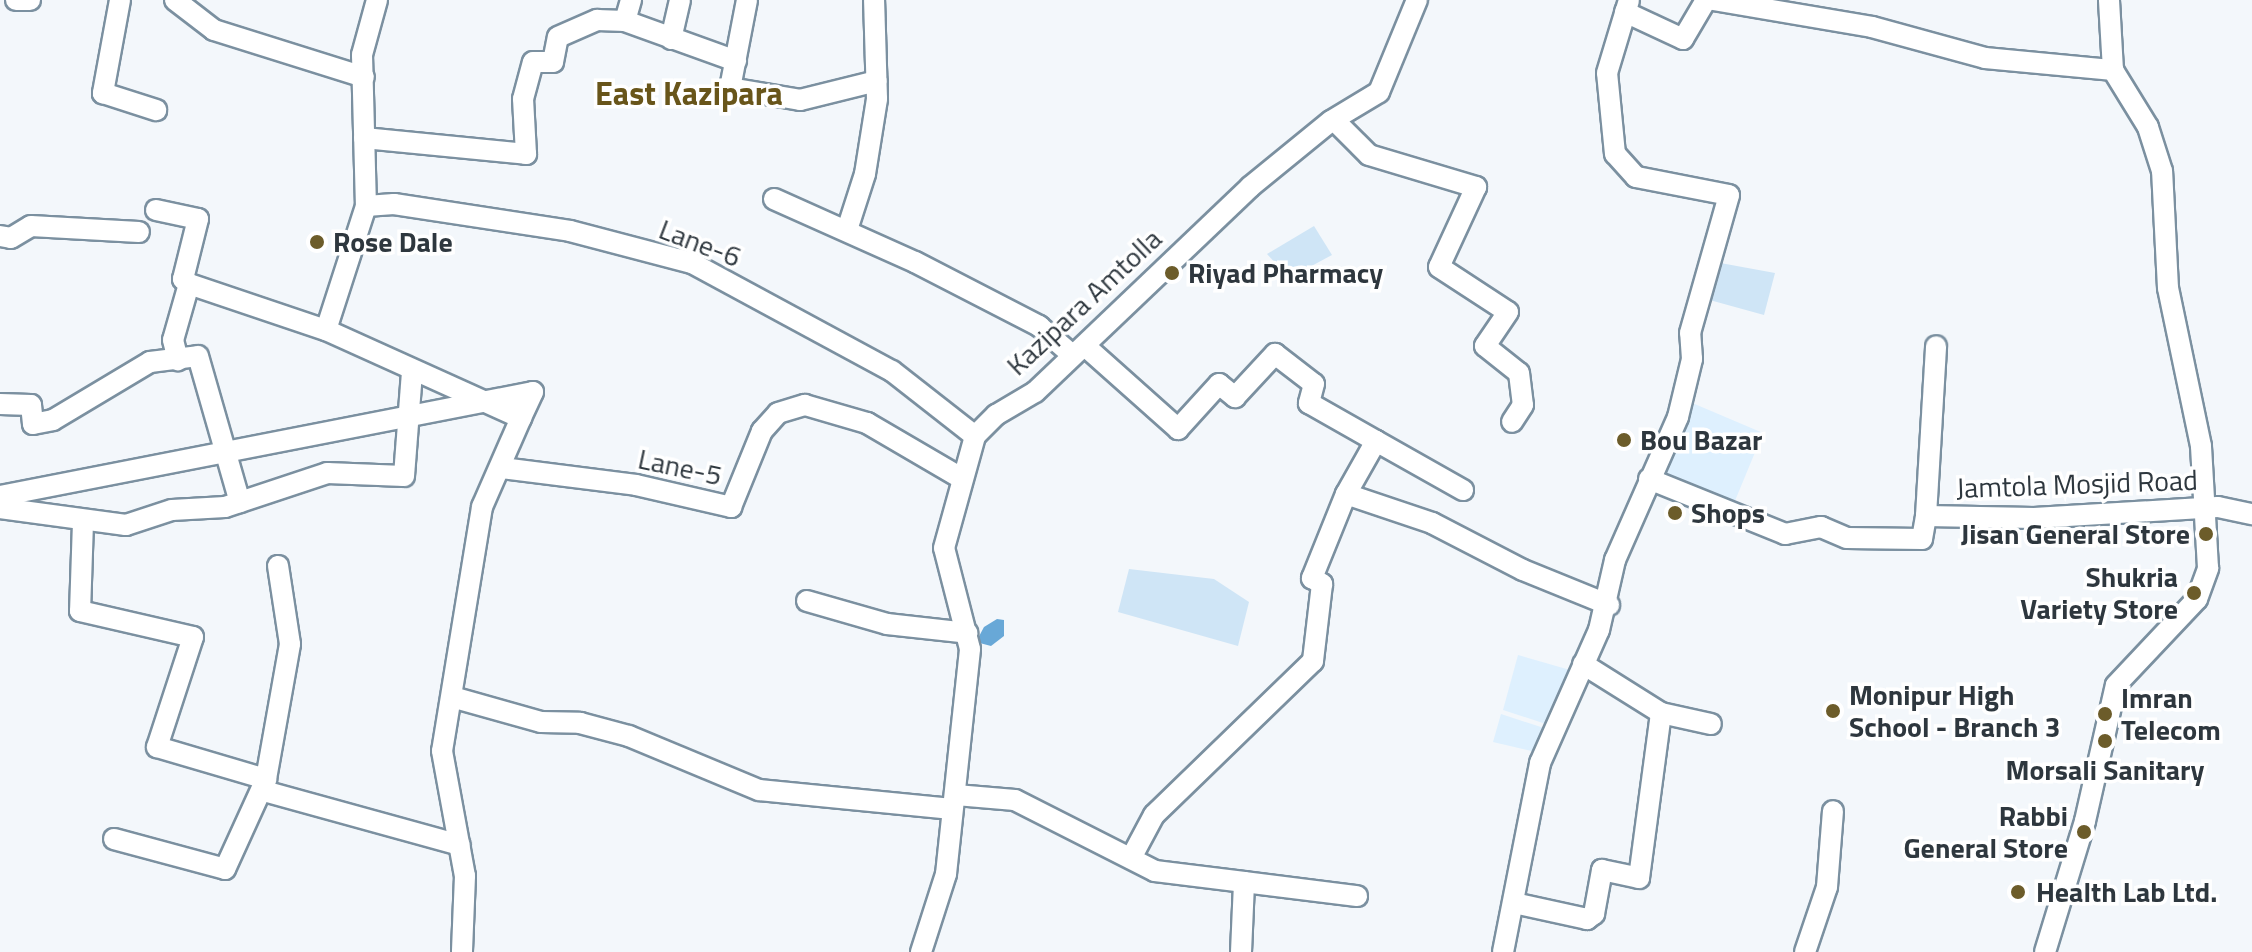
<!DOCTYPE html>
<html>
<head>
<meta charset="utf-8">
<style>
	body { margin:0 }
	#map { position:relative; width:2252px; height:952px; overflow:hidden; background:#f3f7fb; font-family:"Titillium Web",sans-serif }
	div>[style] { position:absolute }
	.built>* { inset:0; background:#def0fe }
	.green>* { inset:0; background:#cfe5f6 }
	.water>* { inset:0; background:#68a8d7 }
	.roads { filter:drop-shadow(2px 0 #7b90a0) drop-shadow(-2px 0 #7b90a0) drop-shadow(0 2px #7b90a0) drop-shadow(0 -2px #7b90a0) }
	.minor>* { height:20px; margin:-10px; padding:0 10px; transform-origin:10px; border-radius:10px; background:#fff }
	.dots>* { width:22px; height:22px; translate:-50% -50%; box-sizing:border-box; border:4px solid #fff; border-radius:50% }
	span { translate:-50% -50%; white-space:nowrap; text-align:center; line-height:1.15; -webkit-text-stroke:7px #fff; paint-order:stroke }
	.poi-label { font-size:28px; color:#2e373e; font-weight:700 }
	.left { translate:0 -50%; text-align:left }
	.right { translate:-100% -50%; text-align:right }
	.street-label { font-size:28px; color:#2e373e }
	.quarter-label { font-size:32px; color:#68551a; font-weight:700 }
</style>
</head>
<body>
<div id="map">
	<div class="built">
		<div style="clip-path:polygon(1690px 402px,1763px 433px,1732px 508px,1658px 477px)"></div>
		<div style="clip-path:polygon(1518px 655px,1570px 670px,1549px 725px,1503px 710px)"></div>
		<div style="clip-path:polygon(1501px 714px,1544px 728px,1536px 752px,1493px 742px)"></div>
	</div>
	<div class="green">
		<div style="clip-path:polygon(1314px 226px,1332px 255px,1289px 278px,1267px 254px)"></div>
		<div style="clip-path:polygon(1715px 262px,1775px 273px,1764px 315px,1706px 299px)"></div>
		<div style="clip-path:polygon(1129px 569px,1214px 579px,1249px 602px,1238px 646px,1118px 612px)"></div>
	</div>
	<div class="water">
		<div style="clip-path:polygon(997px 619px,1004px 620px,1004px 636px,991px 646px,976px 642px,984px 627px)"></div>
	</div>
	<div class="roads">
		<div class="minor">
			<div style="left:16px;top:0;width:14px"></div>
			<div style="left:120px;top:0;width:95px;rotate:100.4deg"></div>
			<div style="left:103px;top:93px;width:56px;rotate:17.8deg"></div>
			<div style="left:175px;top:0;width:49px;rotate:37.6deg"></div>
			<div style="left:214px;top:30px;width:157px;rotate:17.4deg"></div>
			<div style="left:377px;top:0;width:57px;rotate:105.3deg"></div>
			<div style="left:362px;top:55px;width:151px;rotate:88.5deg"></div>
			<div style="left:366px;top:206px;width:130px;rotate:107.9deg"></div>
			<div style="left:326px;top:330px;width:214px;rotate:24.3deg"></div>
			<div style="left:521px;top:418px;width:97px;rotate:113.7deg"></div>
			<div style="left:482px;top:507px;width:247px;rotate:99.3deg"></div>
			<div style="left:442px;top:751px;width:127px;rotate:79.6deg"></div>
			<div style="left:465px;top:876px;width:76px;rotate:92.3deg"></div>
			<div style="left:747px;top:0;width:90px;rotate:100.9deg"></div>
			<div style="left:730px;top:88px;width:71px;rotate:9.7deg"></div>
			<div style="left:800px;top:100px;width:79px;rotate:-13.9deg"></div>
			<div style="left:1713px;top:0;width:161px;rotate:9.6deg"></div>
			<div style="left:1872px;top:27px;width:117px;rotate:15.3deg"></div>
			<div style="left:1985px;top:58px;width:129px;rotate:5.4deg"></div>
			<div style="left:1625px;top:12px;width:64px;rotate:25deg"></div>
			<div style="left:1683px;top:39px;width:45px;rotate:-59.5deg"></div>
			<div style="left:625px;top:21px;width:22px;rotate:-74deg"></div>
			<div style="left:671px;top:39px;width:40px;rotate:-77deg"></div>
			<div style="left:1334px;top:120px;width:49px;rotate:45deg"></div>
			<div style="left:1369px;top:155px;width:112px;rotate:16.7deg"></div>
			<div style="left:1476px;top:187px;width:88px;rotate:114.8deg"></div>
			<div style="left:1439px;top:267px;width:82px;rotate:33.1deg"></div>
			<div style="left:1508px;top:312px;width:41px;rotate:124.1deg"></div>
			<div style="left:1485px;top:346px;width:43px;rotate:38.5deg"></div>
			<div style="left:1519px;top:373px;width:32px;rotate:83deg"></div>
			<div style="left:1523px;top:405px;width:20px;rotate:123deg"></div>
			<div style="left:364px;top:138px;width:163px;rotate:5.6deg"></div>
			<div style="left:526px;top:154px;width:55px;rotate:-93.1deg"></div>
			<div style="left:523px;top:99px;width:38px;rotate:-75deg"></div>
			<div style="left:533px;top:62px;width:20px"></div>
			<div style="left:553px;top:62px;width:25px;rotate:-79deg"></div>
			<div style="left:558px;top:37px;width:43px;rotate:-23.6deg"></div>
			<div style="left:597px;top:20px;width:28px;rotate:2deg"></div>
			<div style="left:625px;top:21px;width:118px;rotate:19.8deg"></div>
			<div style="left:774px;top:199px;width:154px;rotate:24.1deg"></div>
			<div style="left:915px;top:262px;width:140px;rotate:27.3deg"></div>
			<div style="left:1039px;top:326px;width:41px;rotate:41.1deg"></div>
			<div style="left:366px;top:206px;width:28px;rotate:-4deg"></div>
			<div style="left:394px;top:204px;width:178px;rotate:8.7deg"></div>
			<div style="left:570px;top:231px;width:126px;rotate:14.7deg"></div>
			<div style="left:692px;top:263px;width:227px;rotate:28.4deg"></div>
			<div style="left:892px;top:371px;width:105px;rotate:38.1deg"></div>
			<div style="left:156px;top:210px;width:43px;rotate:12.1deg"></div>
			<div style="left:198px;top:219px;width:62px;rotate:104deg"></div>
			<div style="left:183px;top:279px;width:8px;rotate:40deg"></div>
			<div style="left:189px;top:284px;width:58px;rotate:105.9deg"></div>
			<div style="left:173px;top:340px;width:21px;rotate:76deg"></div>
			<div style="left:847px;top:230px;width:59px;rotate:-72.2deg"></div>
			<div style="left:865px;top:174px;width:76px;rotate:-80.9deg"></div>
			<div style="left:877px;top:99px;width:99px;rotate:-91.7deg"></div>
			<div style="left:0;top:236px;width:11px;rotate:10deg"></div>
			<div style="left:11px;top:238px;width:23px;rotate:-31deg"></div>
			<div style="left:31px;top:226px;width:108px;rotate:3.2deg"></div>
			<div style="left:189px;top:284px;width:145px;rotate:18.6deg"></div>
			<div style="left:1085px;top:346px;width:125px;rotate:41.7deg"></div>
			<div style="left:1178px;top:429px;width:61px;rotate:-47.7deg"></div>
			<div style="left:1219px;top:384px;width:21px;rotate:39deg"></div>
			<div style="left:1235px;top:397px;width:59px;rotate:-47.1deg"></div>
			<div style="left:1275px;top:354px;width:49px;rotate:37.6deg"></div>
			<div style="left:1314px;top:384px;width:20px;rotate:105deg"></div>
			<div style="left:1309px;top:403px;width:77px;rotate:29.6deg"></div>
			<div style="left:1376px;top:441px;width:61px;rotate:119.5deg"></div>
			<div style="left:1346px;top:494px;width:91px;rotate:112deg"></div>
			<div style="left:1312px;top:578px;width:12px;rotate:31deg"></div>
			<div style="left:1322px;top:584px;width:78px;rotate:96.7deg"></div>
			<div style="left:1313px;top:661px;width:221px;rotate:135.9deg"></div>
			<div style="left:1154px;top:815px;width:49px;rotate:118.1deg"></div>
			<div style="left:0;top:404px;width:31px;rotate:2deg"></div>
			<div style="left:31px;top:405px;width:19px;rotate:84deg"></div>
			<div style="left:33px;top:424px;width:20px;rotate:-11deg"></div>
			<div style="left:53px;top:420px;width:113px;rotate:-30.9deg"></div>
			<div style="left:150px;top:362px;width:48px;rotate:-7.1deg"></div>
			<div style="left:198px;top:356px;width:152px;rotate:74deg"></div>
			<div style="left:1376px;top:441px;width:100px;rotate:29.4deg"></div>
			<div style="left:502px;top:468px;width:135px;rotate:7.2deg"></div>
			<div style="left:636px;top:485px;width:98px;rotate:13deg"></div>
			<div style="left:731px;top:507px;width:82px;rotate:-67.8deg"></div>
			<div style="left:762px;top:431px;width:24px;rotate:-48deg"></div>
			<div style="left:778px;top:413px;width:28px;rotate:-17deg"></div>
			<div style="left:805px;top:405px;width:65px;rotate:16.2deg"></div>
			<div style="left:867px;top:423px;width:109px;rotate:30.3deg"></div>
			<div style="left:1649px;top:479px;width:147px;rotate:22deg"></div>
			<div style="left:1785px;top:534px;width:37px;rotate:-11deg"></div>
			<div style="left:1821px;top:527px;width:28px;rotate:23deg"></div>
			<div style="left:1847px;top:538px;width:75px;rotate:0.8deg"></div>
			<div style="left:1922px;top:539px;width:23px;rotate:-80deg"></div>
			<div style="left:1926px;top:516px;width:108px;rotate:1.1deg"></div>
			<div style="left:2034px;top:518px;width:184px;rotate:-3.4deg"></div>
			<div style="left:2218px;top:507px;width:35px;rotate:12deg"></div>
			<div style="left:1346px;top:494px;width:91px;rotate:18.6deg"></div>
			<div style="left:1432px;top:523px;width:102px;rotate:27.3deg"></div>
			<div style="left:1523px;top:570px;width:93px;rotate:22.1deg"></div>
			<div style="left:0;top:496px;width:543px;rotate:-11.04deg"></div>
			<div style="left:533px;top:392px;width:29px;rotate:115deg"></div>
			<div style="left:0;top:508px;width:127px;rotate:7.7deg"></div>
			<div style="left:126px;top:525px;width:48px;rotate:-18.1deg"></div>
			<div style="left:172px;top:510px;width:53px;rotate:-3.2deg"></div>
			<div style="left:225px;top:507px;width:108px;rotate:-18.4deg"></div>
			<div style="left:327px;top:473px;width:77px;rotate:2.2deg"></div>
			<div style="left:404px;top:476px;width:105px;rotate:-85.6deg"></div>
			<div style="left:1926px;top:516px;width:170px;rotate:-86.6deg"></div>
			<div style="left:83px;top:522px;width:89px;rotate:91.9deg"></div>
			<div style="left:80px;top:611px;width:116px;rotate:13deg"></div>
			<div style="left:193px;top:637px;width:116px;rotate:108.1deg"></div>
			<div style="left:157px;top:747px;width:114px;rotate:16.4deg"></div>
			<div style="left:807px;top:601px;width:83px;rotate:16deg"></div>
			<div style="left:887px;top:624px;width:81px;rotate:6.3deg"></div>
			<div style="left:1583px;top:664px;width:92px;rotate:32.1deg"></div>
			<div style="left:1661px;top:713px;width:51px;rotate:12.4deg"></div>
			<div style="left:452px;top:697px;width:92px;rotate:15.7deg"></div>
			<div style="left:541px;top:722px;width:39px;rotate:1deg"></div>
			<div style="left:580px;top:723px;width:51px;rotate:14.9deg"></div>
			<div style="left:629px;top:736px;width:141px;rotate:22.6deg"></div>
			<div style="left:759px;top:790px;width:194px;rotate:5.6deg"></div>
			<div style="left:264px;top:791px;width:203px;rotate:15.4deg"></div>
			<div style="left:956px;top:795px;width:59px;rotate:4.8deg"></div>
			<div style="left:1015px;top:800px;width:157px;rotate:26.9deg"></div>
			<div style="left:1155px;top:871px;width:90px;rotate:7deg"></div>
			<div style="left:114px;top:839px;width:115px;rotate:15.1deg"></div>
			<div style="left:225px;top:869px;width:99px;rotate:-65.5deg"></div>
			<div style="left:266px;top:779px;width:137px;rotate:-79.9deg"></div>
			<div style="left:290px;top:644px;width:79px;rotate:-98.7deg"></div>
			<div style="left:1514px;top:903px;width:75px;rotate:12.4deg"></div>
			<div style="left:1587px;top:919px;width:9px;rotate:-36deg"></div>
			<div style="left:1594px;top:914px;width:45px;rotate:-79.7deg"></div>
			<div style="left:1602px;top:870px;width:38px;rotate:12deg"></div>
			<div style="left:1639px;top:878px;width:166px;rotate:-82.4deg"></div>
			<div style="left:921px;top:952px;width:82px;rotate:-72.2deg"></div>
			<div style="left:946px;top:874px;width:226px;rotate:-83.9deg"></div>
			<div style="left:970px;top:649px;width:104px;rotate:-104.4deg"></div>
			<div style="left:944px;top:548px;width:116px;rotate:-74.5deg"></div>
			<div style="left:975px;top:436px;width:30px;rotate:-45deg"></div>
			<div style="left:996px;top:415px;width:45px;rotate:-30.5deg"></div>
			<div style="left:1035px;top:392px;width:297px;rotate:-43.6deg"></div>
			<div style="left:1250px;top:187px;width:104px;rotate:-39.2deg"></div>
			<div style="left:1331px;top:121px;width:56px;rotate:-31.1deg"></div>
			<div style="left:1379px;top:92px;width:100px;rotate:-67.6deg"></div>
			<div style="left:1241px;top:952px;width:70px;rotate:-87.5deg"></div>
			<div style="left:1244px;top:882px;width:114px;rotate:7.1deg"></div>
			<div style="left:1503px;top:952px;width:193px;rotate:-78.9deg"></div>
			<div style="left:1540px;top:763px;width:145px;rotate:-66.1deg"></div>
			<div style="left:1599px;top:630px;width:72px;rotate:-77.1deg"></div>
			<div style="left:1615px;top:560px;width:156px;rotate:-66.2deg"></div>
			<div style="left:1678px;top:417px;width:60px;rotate:-76.4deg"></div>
			<div style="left:1692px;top:359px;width:26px;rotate:-94deg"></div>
			<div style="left:1690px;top:333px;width:143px;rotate:-74.2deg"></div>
			<div style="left:1729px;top:195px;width:95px;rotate:-169deg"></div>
			<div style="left:1636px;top:177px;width:31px;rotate:-132deg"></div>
			<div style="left:1615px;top:154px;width:81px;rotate:-95.6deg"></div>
			<div style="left:1607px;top:73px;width:76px;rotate:-73.2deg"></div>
			<div style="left:1805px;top:952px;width:69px;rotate:-71.3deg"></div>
			<div style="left:1827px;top:887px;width:76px;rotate:-85.5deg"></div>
			<div style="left:2045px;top:952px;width:137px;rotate:-73deg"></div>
			<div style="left:2085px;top:821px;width:139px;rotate:-77.2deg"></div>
			<div style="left:2116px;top:685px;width:118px;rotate:-46.7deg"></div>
			<div style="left:2197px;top:599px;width:33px;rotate:-70deg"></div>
			<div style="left:2208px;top:568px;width:122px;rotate:-93.3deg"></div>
			<div style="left:2201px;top:446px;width:161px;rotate:-101.8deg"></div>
			<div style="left:2168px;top:288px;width:117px;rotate:-92.9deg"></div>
			<div style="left:2162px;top:171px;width:46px;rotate:-107.7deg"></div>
			<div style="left:2148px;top:127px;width:67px;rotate:-121.6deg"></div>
			<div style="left:2113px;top:70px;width:70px;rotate:-93.3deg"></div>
		</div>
	</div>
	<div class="dots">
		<div style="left:317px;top:242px;background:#6c5c2a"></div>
		<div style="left:1172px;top:273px;background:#6c5c2a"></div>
		<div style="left:1624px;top:440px;background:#6c5c2a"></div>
		<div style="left:1675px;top:513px;background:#6c5c2a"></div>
		<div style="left:2206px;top:534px;background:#6c5c2a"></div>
		<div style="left:2194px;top:593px;background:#6c5c2a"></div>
		<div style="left:1833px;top:711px;background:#6c5c2a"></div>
		<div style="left:2105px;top:714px;background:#6c5c2a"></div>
		<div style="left:2105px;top:741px;background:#6c5c2a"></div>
		<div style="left:2084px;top:832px;background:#6c5c2a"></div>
		<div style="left:2018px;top:892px;background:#6c5c2a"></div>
	</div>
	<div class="poi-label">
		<span class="left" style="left:333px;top:242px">Rose Dale</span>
		<span class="left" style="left:1188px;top:273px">Riyad Pharmacy</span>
		<span class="left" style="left:1640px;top:440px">Bou Bazar</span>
		<span class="left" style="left:1691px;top:513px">Shops</span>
		<span class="right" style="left:2190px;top:534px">Jisan General Store</span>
		<span class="right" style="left:2178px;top:593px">Shukria<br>Variety Store</span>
		<span class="left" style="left:1849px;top:711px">Monipur High<br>School - Branch 3</span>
		<span class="left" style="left:2121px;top:714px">Imran<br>Telecom</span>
		<span style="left:2105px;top:770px">Morsali Sanitary</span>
		<span class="right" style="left:2068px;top:832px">Rabbi<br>General Store</span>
		<span class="left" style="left:2036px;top:892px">Health Lab Ltd.</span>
	</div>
	<div class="street-label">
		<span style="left:700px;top:243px;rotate:21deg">Lane-6</span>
		<span style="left:1084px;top:302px;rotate:-43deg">Kazipara Amtolla</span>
		<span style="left:680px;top:467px;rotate:12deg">Lane-5</span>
		<span style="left:2077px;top:484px;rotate:-2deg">Jamtola Mosjid Road</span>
	</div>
	<div class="quarter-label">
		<span style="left:689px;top:93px">East Kazipara</span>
	</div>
</div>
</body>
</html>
